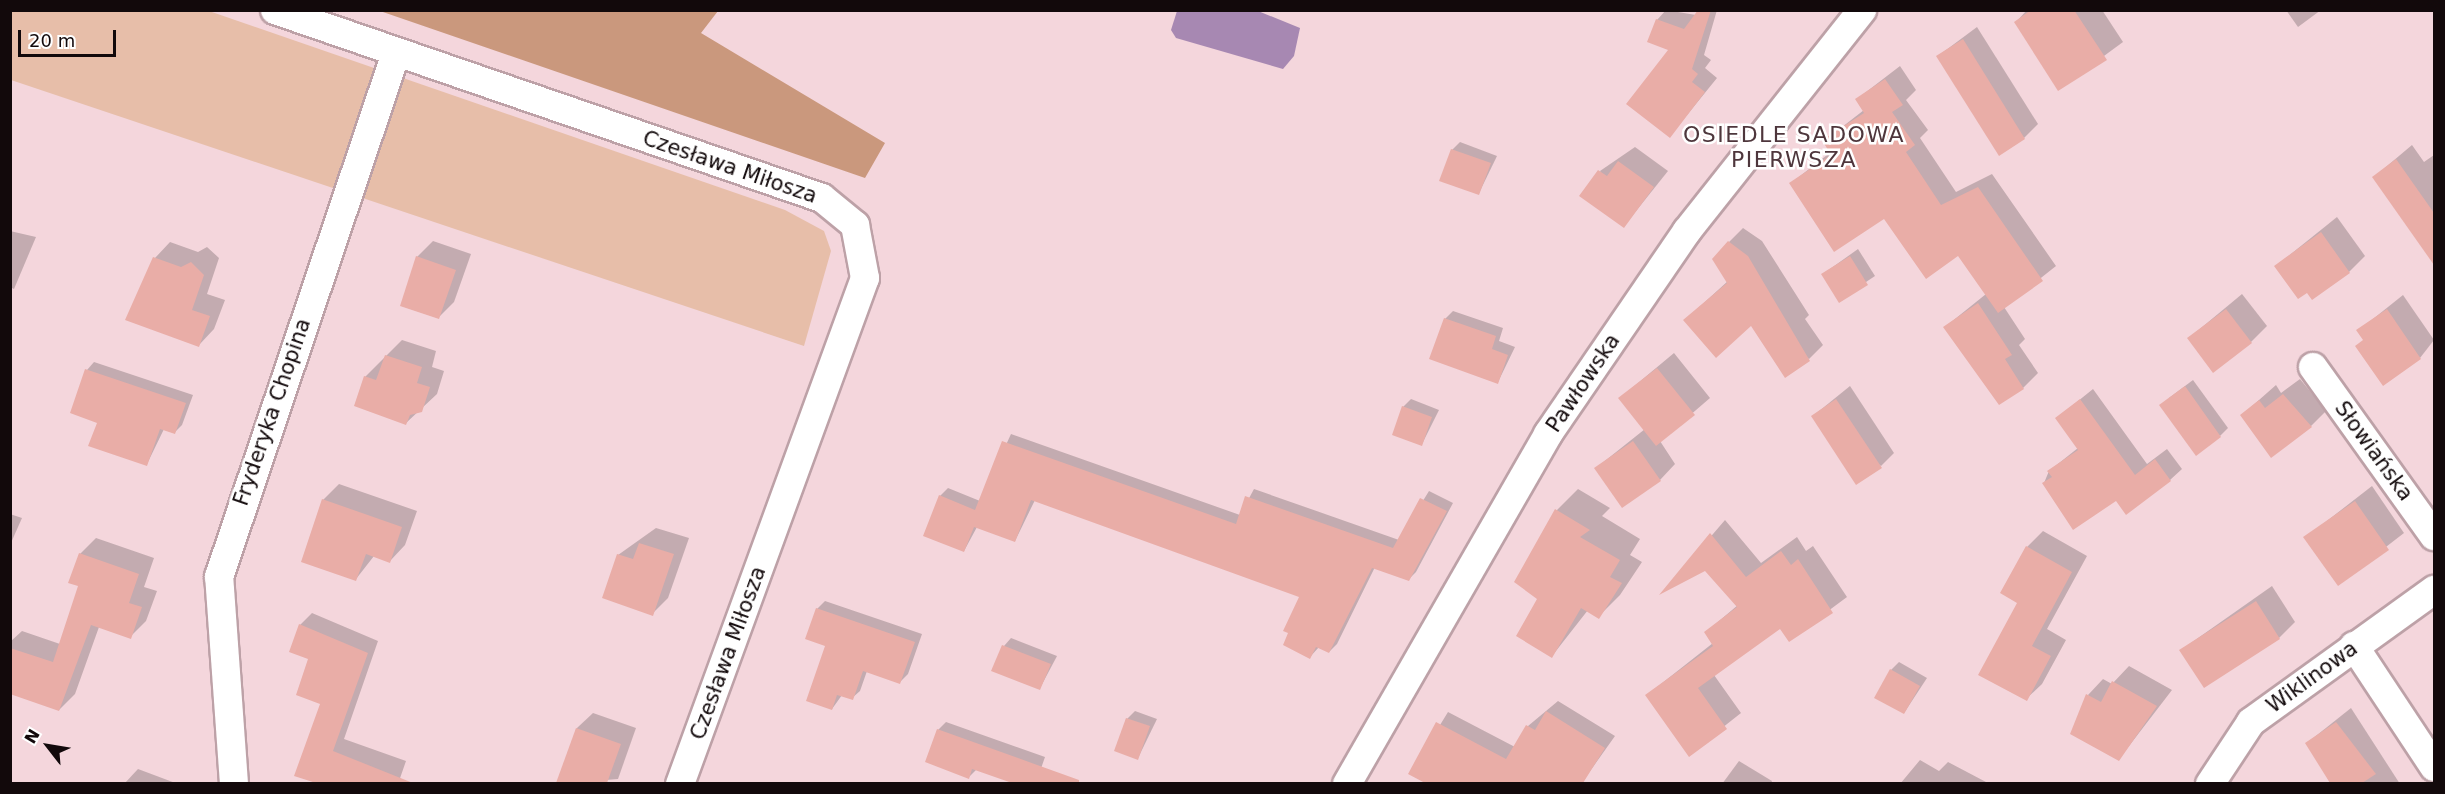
<!DOCTYPE html>
<html>
<head>
<meta charset="utf-8">
<style>
	body { margin:0 }
	#map { position:relative; width:2445px; height:794px; overflow:hidden; background:#f4d6dc; font-family:"DejaVu Sans",sans-serif }
	div>[style] { position:absolute }
	.green>* { inset:0; background:#e7bea9 }
	.forest>* { inset:0; background:#ca987d }
	.water>* { inset:0; background:#a788b2 }
	.shadow>* { inset:0; background:#0003 }
	.building>* { inset:0; background:#e9ada7 }
	.roads { filter:drop-shadow(2px 0 #bda1a7) drop-shadow(-2px 0 #bda1a7) drop-shadow(0 2px #bda1a7) drop-shadow(0 -2px #bda1a7) }
	.street>* { height:28px; margin:-14px; padding:0 14px; transform-origin:14px; border-radius:14px; background:#fff }
	span { translate:-50% -50%; white-space:nowrap; text-align:center; line-height:1.15; -webkit-text-stroke:5px #fff; paint-order:stroke }
	.street-label { font-size:21px; color:#12090b }
	.neighbourhood-label { font-size:22px; color:#4e363c; letter-spacing:1.5px }
	.frame { position:absolute; inset:0; border:12px solid #12090b; pointer-events:none }
	.north { position:absolute; left:18px; top:716px; width:60px; height:60px; -webkit-text-stroke:4px #fff; paint-order:stroke; rotate:301deg; font-size:16px; font-weight:700; line-height:24px; text-align:center; color:#12090b }
	.north::after { content:''; display:block; margin:auto; width:21px; height:27px; background:#12090b; clip-path:polygon(50% 0,100% 100%,50% 72%,0 100%) }
	.scale { position:absolute; left:18px; top:30px; width:98px; height:27px; box-sizing:border-box; border:3px solid #12090b; border-top:0; padding-left:8px; font-size:18px; line-height:21px; white-space:nowrap; color:#12090b; -webkit-text-stroke:4px #fff; paint-order:stroke }
</style>
</head>
<body>
<div id="map">
	<div class="green">
		<div style="clip-path:polygon(11px 11px,209px 11px,785px 210px,824px 231px,831px 251px,804px 346px,11px 80px)"></div>
	</div>
	<div class="forest">
		<div style="clip-path:polygon(380px 11px,718px 11px,701px 33px,885px 143px,865px 178px)"></div>
	</div>
	<div class="water">
		<div style="clip-path:polygon(1258px 11px,1300px 28px,1294px 56px,1283px 69px,1176px 38px,1171px 30px,1177px 11px)"></div>
	</div>
	<div class="shadow">
		<div style="clip-path:polygon(1666px 10px,1696px 15px,1717px 10px,1704px 55px,1711px 60px,1705px 68px,1717px 78px,1670px 136px,1671px 49px,1657px 20px)"></div>
		<div style="clip-path:polygon(2027px 10px,2102px 10px,2123px 42px,2059px 89px,2016px 22px)"></div>
		<div style="clip-path:polygon(2286px 10px,2321px 10px,2298px 27px)"></div>
		<div style="clip-path:polygon(1977px 27px,2038px 124px,2024px 138px,1938px 56px)"></div>
		<div style="clip-path:polygon(1900px 66px,1916px 90px,1906px 100px,1928px 130px,1920px 138px,1956px 192px,1992px 174px,2056px 266px,2004px 307px,2025px 339px,2019px 345px,2038px 373px,2023px 388px,1945px 327px,1986px 294px,1958px 254px,1884px 216px,1791px 183px,1831px 152px,1824px 141px,1864px 110px,1857px 99px)"></div>
		<div style="clip-path:polygon(1460px 142px,1497px 156px,1479px 193px,1452px 150px)"></div>
		<div style="clip-path:polygon(2412px 145px,2424px 162px,2434px 155px,2434px 262px,2374px 177px)"></div>
		<div style="clip-path:polygon(1635px 147px,1668px 171px,1624px 226px,1600px 171px)"></div>
		<div style="clip-path:polygon(2337px 217px,2365px 256px,2349px 272px,2307px 290px,2276px 266px)"></div>
		<div style="clip-path:polygon(1743px 228px,1762px 241px,1809px 315px,1805px 319px,1823px 345px,1809px 359px,1751px 323px,1685px 320px,1728px 281px,1729px 242px)"></div>
		<div style="clip-path:polygon(10px 231px,36px 237px,14px 289px,10px 287px)"></div>
		<div style="clip-path:polygon(433px 241px,471px 254px,454px 302px,439px 317px,417px 257px)"></div>
		<div style="clip-path:polygon(170px 242px,198px 252px,207px 247px,219px 258px,207px 294px,225px 300px,214px 329px,199px 345px,155px 258px)"></div>
		<div style="clip-path:polygon(1858px 249px,1875px 276px,1839px 300px,1823px 274px)"></div>
		<div style="clip-path:polygon(2242px 294px,2267px 326px,2251px 342px,2189px 338px)"></div>
		<div style="clip-path:polygon(2403px 295px,2434px 340px,2420px 358px,2364px 339px,2358px 331px)"></div>
		<div style="clip-path:polygon(1453px 311px,1503px 328px,1499px 341px,1515px 347px,1498px 382px,1445px 319px)"></div>
		<div style="clip-path:polygon(402px 340px,436px 351px,432px 367px,444px 371px,437px 394px,406px 423px,365px 377px)"></div>
		<div style="clip-path:polygon(1674px 353px,1710px 398px,1660px 441px,1675px 464px,1660px 480px,1596px 468px,1645px 429px,1620px 398px)"></div>
		<div style="clip-path:polygon(94px 362px,193px 395px,182px 425px,174px 433px,164px 429px,147px 464px,99px 422px,87px 370px)"></div>
		<div style="clip-path:polygon(2300px 379px,2326px 411px,2311px 426px,2242px 415px,2276px 385px,2281px 393px)"></div>
		<div style="clip-path:polygon(2193px 380px,2228px 428px,2220px 436px,2169px 398px)"></div>
		<div style="clip-path:polygon(1850px 386px,1894px 453px,1881px 466px,1813px 416px)"></div>
		<div style="clip-path:polygon(2093px 389px,2147px 464px,2167px 449px,2182px 469px,2170px 480px,2116px 499px,2044px 483px,2049px 471px,2078px 448px,2057px 418px)"></div>
		<div style="clip-path:polygon(1411px 399px,1439px 410px,1422px 444px,1403px 407px)"></div>
		<div style="clip-path:polygon(1011px 434px,1240px 515px,1254px 489px,1399px 540px,1429px 491px,1453px 503px,1416px 572px,1408px 580px,1375px 567px,1337px 644px,1329px 652px,1319px 647px,1310px 657px,1301px 596px,1035px 500px,1015px 541px,977px 527px,964px 551px,940px 496px,948px 488px,980px 501px)"></div>
		<div style="clip-path:polygon(339px 484px,417px 511px,405px 545px,390px 561px,374px 556px,356px 579px,323px 500px)"></div>
		<div style="clip-path:polygon(2372px 486px,2404px 533px,2338px 584px,2305px 538px)"></div>
		<div style="clip-path:polygon(1578px 489px,1610px 508px,1602px 516px,1640px 539px,1630px 555px,1642px 562px,1620px 595px,1598px 617px,1588px 610px,1552px 656px,1539px 599px,1557px 510px)"></div>
		<div style="clip-path:polygon(10px 514px,22px 518px,10px 545px)"></div>
		<div style="clip-path:polygon(1725px 520px,1761px 563px,1797px 537px,1806px 551px,1813px 546px,1847px 597px,1789px 640px,1780px 627px,1714px 675px,1741px 713px,1689px 754px,1647px 695px,1713px 643px,1706px 632px,1738px 605px,1706px 569px,1665px 590px)"></div>
		<div style="clip-path:polygon(656px 528px,689px 538px,668px 598px,652px 614px,618px 555px)"></div>
		<div style="clip-path:polygon(2043px 531px,2087px 556px,2047px 629px,2066px 640px,2042px 684px,2026px 699px,2019px 602px,2027px 547px)"></div>
		<div style="clip-path:polygon(96px 538px,154px 558px,144px 587px,157px 591px,146px 621px,130px 637px,99px 627px,75px 694px,59px 710px,10px 693px,10px 642px,22px 631px,60px 644px,80px 585px,80px 554px)"></div>
		<div style="clip-path:polygon(2272px 586px,2295px 622px,2279px 638px,2181px 650px)"></div>
		<div style="clip-path:polygon(825px 601px,922px 634px,908px 674px,900px 682px,867px 671px,860px 691px,852px 698px,842px 695px,832px 709px,827px 645px,817px 609px)"></div>
		<div style="clip-path:polygon(312px 613px,378px 641px,344px 739px,406px 761px,398px 784px,320px 784px,296px 775px,322px 703px,300px 625px)"></div>
		<div style="clip-path:polygon(1011px 638px,1057px 656px,1040px 688px,1004px 646px)"></div>
		<div style="clip-path:polygon(1899px 662px,1927px 678px,1904px 713px,1891px 670px)"></div>
		<div style="clip-path:polygon(2129px 666px,2172px 690px,2119px 759px,2088px 695px,2103px 679px,2112px 684px)"></div>
		<div style="clip-path:polygon(1558px 701px,1615px 736px,1583px 781px,1576px 776px,1571px 784px,1428px 784px,1410px 774px,1448px 712px,1515px 747px,1528px 726px)"></div>
		<div style="clip-path:polygon(2351px 708px,2400px 784px,2331px 784px,2307px 743px)"></div>
		<div style="clip-path:polygon(1135px 711px,1157px 719px,1138px 758px,1127px 719px)"></div>
		<div style="clip-path:polygon(593px 713px,636px 728px,618px 779px,557px 784px,577px 728px)"></div>
		<div style="clip-path:polygon(946px 722px,1045px 757px,1037px 780px,1017px 784px,977px 769px,969px 777px,938px 730px)"></div>
		<div style="clip-path:polygon(1920px 760px,1939px 771px,1948px 762px,1986px 782px,1900px 784px)"></div>
		<div style="clip-path:polygon(1739px 761px,1772px 781px,1771px 784px,1722px 784px)"></div>
		<div style="clip-path:polygon(138px 769px,178px 784px,124px 784px)"></div>
	</div>
	<div class="building">
		<div style="clip-path:polygon(1698px 10px,1711px 10px,1692px 69px,1698px 74px,1692px 82px,1705px 92px,1670px 138px,1626px 104px,1668px 50px,1647px 42px,1656px 19px,1684px 29px)"></div>
		<div style="clip-path:polygon(2031px 10px,2074px 10px,2107px 60px,2058px 91px,2014px 22px)"></div>
		<div style="clip-path:polygon(1963px 39px,2025px 139px,1999px 156px,1936px 56px)"></div>
		<div style="clip-path:polygon(1885px 79px,1903px 105px,1892px 112px,1915px 145px,1906px 152px,1941px 205px,1978px 187px,2043px 281px,1998px 313px,1958px 256px,1926px 279px,1884px 219px,1834px 252px,1789px 183px,1831px 155px,1822px 140px,1864px 113px,1855px 99px)"></div>
		<div style="clip-path:polygon(1451px 149px,1491px 163px,1479px 195px,1439px 181px)"></div>
		<div style="clip-path:polygon(2396px 159px,2434px 213px,2434px 265px,2372px 177px)"></div>
		<div style="clip-path:polygon(1618px 161px,1654px 187px,1624px 228px,1579px 196px,1598px 170px,1607px 176px)"></div>
		<div style="clip-path:polygon(2321px 232px,2350px 273px,2312px 300px,2307px 293px,2298px 299px,2274px 266px)"></div>
		<div style="clip-path:polygon(1728px 241px,1748px 256px,1810px 361px,1785px 378px,1751px 326px,1716px 358px,1683px 320px,1727px 283px,1712px 259px)"></div>
		<div style="clip-path:polygon(416px 256px,456px 270px,439px 319px,400px 306px)"></div>
		<div style="clip-path:polygon(1850px 256px,1868px 285px,1839px 303px,1821px 274px)"></div>
		<div style="clip-path:polygon(153px 257px,181px 267px,191px 262px,204px 275px,192px 310px,210px 316px,199px 347px,125px 320px)"></div>
		<div style="clip-path:polygon(1978px 303px,2012px 355px,2005px 359px,2024px 389px,1999px 405px,1943px 327px)"></div>
		<div style="clip-path:polygon(2226px 309px,2252px 343px,2213px 373px,2187px 338px)"></div>
		<div style="clip-path:polygon(2387px 309px,2421px 359px,2383px 386px,2355px 346px,2363px 340px,2356px 330px)"></div>
		<div style="clip-path:polygon(1444px 318px,1496px 336px,1492px 349px,1508px 355px,1498px 384px,1429px 359px)"></div>
		<div style="clip-path:polygon(385px 355px,422px 367px,417px 383px,430px 387px,422px 412px,410px 415px,406px 425px,354px 406px,364px 376px,376px 380px)"></div>
		<div style="clip-path:polygon(1657px 368px,1695px 415px,1656px 446px,1618px 398px)"></div>
		<div style="clip-path:polygon(85px 369px,186px 403px,175px 434px,160px 429px,147px 466px,88px 446px,97px 423px,70px 413px)"></div>
		<div style="clip-path:polygon(2185px 386px,2221px 437px,2196px 456px,2159px 405px)"></div>
		<div style="clip-path:polygon(2283px 394px,2312px 427px,2271px 458px,2240px 415px,2259px 400px,2265px 408px)"></div>
		<div style="clip-path:polygon(1836px 399px,1882px 468px,1856px 485px,1811px 416px)"></div>
		<div style="clip-path:polygon(2080px 399px,2135px 475px,2155px 459px,2171px 481px,2126px 515px,2116px 501px,2073px 530px,2042px 483px,2052px 477px,2047px 471px,2078px 450px,2055px 418px)"></div>
		<div style="clip-path:polygon(1402px 406px,1432px 417px,1422px 446px,1392px 435px)"></div>
		<div style="clip-path:polygon(1002px 441px,1236px 524px,1245px 496px,1393px 548px,1420px 498px,1447px 511px,1409px 581px,1372px 568px,1329px 653px,1316px 647px,1310px 659px,1283px 645px,1288px 633px,1283px 631px,1299px 597px,1031px 500px,1015px 542px,974px 527px,964px 552px,923px 536px,939px 495px,975px 510px)"></div>
		<div style="clip-path:polygon(1633px 441px,1661px 481px,1622px 508px,1594px 468px)"></div>
		<div style="clip-path:polygon(322px 499px,402px 527px,390px 563px,366px 554px,356px 581px,301px 562px)"></div>
		<div style="clip-path:polygon(2355px 501px,2389px 550px,2338px 586px,2303px 537px)"></div>
		<div style="clip-path:polygon(1555px 509px,1590px 530px,1580px 537px,1620px 560px,1610px 577px,1622px 583px,1599px 619px,1581px 608px,1552px 658px,1516px 636px,1537px 599px,1514px 582px)"></div>
		<div style="clip-path:polygon(1710px 533px,1746px 577px,1781px 551px,1791px 565px,1798px 559px,1833px 613px,1789px 642px,1780px 629px,1698px 688px,1727px 729px,1689px 757px,1645px 695px,1713px 646px,1704px 632px,1737px 607px,1705px 571px,1659px 595px)"></div>
		<div style="clip-path:polygon(639px 543px,674px 554px,653px 616px,602px 598px,617px 554px,633px 559px)"></div>
		<div style="clip-path:polygon(2026px 546px,2072px 572px,2032px 646px,2051px 656px,2027px 701px,1978px 675px,2017px 603px,2000px 593px)"></div>
		<div style="clip-path:polygon(79px 553px,139px 574px,129px 603px,142px 607px,131px 639px,91px 625px,59px 711px,10px 694px,10px 648px,53px 662px,78px 586px,68px 583px)"></div>
		<div style="clip-path:polygon(2256px 601px,2280px 639px,2204px 688px,2179px 650px)"></div>
		<div style="clip-path:polygon(816px 608px,915px 642px,900px 684px,863px 671px,853px 700px,837px 695px,832px 710px,806px 701px,825px 646px,805px 639px)"></div>
		<div style="clip-path:polygon(299px 624px,368px 653px,333px 751px,413px 783px,316px 783px,294px 776px,320px 704px,296px 695px,308px 659px,289px 652px)"></div>
		<div style="clip-path:polygon(1002px 645px,1051px 664px,1040px 690px,991px 671px)"></div>
		<div style="clip-path:polygon(1890px 669px,1920px 686px,1904px 714px,1874px 698px)"></div>
		<div style="clip-path:polygon(2112px 681px,2157px 706px,2119px 761px,2070px 734px,2086px 694px,2101px 702px)"></div>
		<div style="clip-path:polygon(1546px 711px,1605px 748px,1583px 783px,1425px 783px,1408px 774px,1436px 722px,1506px 759px,1526px 725px,1535px 730px)"></div>
		<div style="clip-path:polygon(1126px 718px,1150px 726px,1138px 760px,1114px 751px)"></div>
		<div style="clip-path:polygon(2336px 722px,2376px 774px,2362px 783px,2330px 783px,2305px 743px)"></div>
		<div style="clip-path:polygon(576px 728px,621px 744px,607px 783px,556px 783px)"></div>
		<div style="clip-path:polygon(937px 729px,1079px 780px,1079px 783px,1012px 783px,972px 769px,969px 779px,925px 762px)"></div>
	</div>
	<div class="roads">
		<div class="street">
			<div style="left:275px;top:10px;width:578px;rotate:18.97deg"></div>
			<div style="left:822px;top:198px;width:43px;rotate:39.3deg"></div>
			<div style="left:855px;top:225px;width:54px;rotate:79.3deg"></div>
			<div style="left:865px;top:278px;width:539px;rotate:110.08deg"></div>
			<div style="left:2313px;top:367px;width:208px;rotate:54.4deg"></div>
			<div style="left:2354px;top:646px;width:145px;rotate:56.5deg"></div>
			<div style="left:234px;top:784px;width:208px;rotate:-94.1deg"></div>
			<div style="left:219px;top:577px;width:553px;rotate:-71.34deg"></div>
			<div style="left:1347px;top:784px;width:404px;rotate:-60.1deg"></div>
			<div style="left:1548px;top:434px;width:246px;rotate:-55.6deg"></div>
			<div style="left:1687px;top:231px;width:282px;rotate:-51.6deg"></div>
			<div style="left:2210px;top:784px;width:74px;rotate:-56.5deg"></div>
			<div style="left:2251px;top:722px;width:226px;rotate:-35.8deg"></div>
		</div>
	</div>
	<div class="street-label">
		<span style="left:730px;top:167px;rotate:19deg">Czesława Miłosza</span>
		<span style="left:1583px;top:383px;rotate:-56deg">Pawłowska</span>
		<span style="left:272px;top:412px;rotate:-71deg">Fryderyka Chopina</span>
		<span style="left:2374px;top:451px;rotate:54deg">Słowiańska</span>
		<span style="left:728px;top:653px;rotate:-70deg">Czesława Miłosza</span>
		<span style="left:2312px;top:677px;rotate:-36deg">Wiklinowa</span>
	</div>
	<div class="neighbourhood-label">
		<span style="left:1794px;top:147px">OSIEDLE SADOWA<br>PIERWSZA</span>
	</div>
	<div class="frame"></div>
	<div class="north">N</div>
	<div class="scale">20 m</div>
</div>
</body>
</html>
